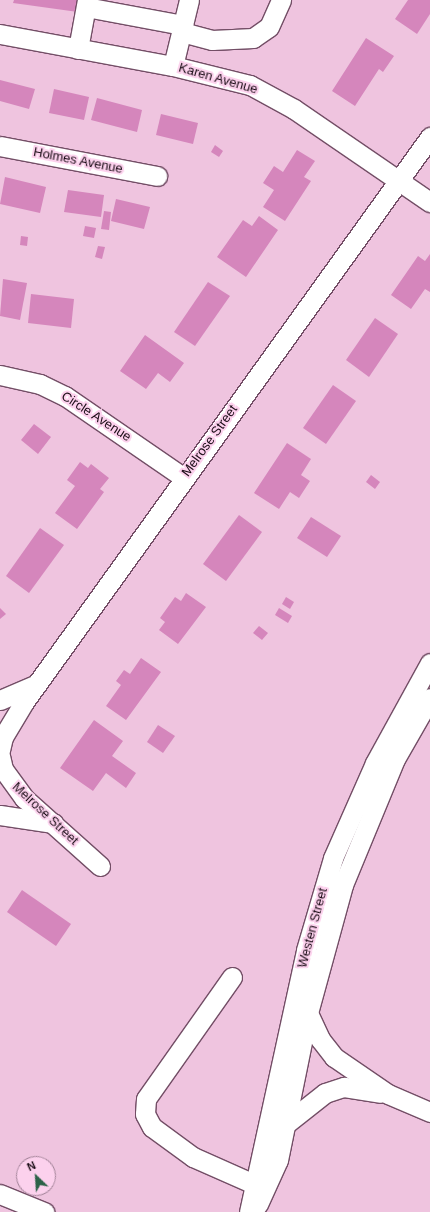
<!DOCTYPE html>
<html>
<head>
<meta charset="utf-8">
<style>
	body { margin:0 }
	#map { position:relative; width:430px; height:1212px; overflow:hidden; background:#efc4df; font-family:Helvetica,sans-serif }
	div>[style] { position:absolute }
	.building>* { inset:0; background:#d586bc }
	.roads { filter:drop-shadow(1px 0 #734e66) drop-shadow(-1px 0 #734e66) drop-shadow(0 1px #734e66) drop-shadow(0 -1px #734e66) }
	.minor>* { height:19px; margin:-9.5px; padding:0 9.5px; transform-origin:9.5px; border-radius:9.5px; background:#fff }
	span { translate:-50% -50%; white-space:nowrap; text-align:center; line-height:1.15; -webkit-text-stroke:4px #fcd1ed; paint-order:stroke }
	.street-label { font-size:13px; color:#190b15 }
	.north { position:absolute; left:16px; top:1156px; width:40px; height:40px; box-sizing:border-box; background:#fcd1ed; border:1px solid #a18297; border-radius:50%; rotate:335deg; font-size:11px; font-weight:700; line-height:16px; text-align:center; color:#190b15 }
	.north::after { content:''; display:block; margin:auto; width:14px; height:18px; background:#2d6248; clip-path:polygon(50% 0,100% 100%,50% 72%,0 100%) }
</style>
</head>
<body>
<div id="map">
	<div class="building">
		<div style="clip-path:polygon(14px 0,80px 0,78px 12px,13px 3px)"></div>
		<div style="clip-path:polygon(408px 0,430px 0,430px 14px,417px 34px,395px 19px)"></div>
		<div style="clip-path:polygon(366px 38px,394px 56px,383px 72px,379px 69px,355px 106px,332px 91px)"></div>
		<div style="clip-path:polygon(0 80px,35px 89px,29px 109px,0 101px)"></div>
		<div style="clip-path:polygon(54px 89px,89px 97px,84px 120px,49px 113px)"></div>
		<div style="clip-path:polygon(97px 98px,142px 110px,137px 132px,91px 120px)"></div>
		<div style="clip-path:polygon(161px 114px,198px 123px,193px 144px,156px 135px)"></div>
		<div style="clip-path:polygon(215px 145px,223px 151px,219px 157px,211px 152px)"></div>
		<div style="clip-path:polygon(297px 150px,315px 161px,304px 177px,311px 181px,285px 221px,263px 207px,274px 190px,263px 183px,274px 166px,283px 172px)"></div>
		<div style="clip-path:polygon(5px 177px,46px 187px,40px 213px,0 204px)"></div>
		<div style="clip-path:polygon(68px 190px,104px 195px,101px 217px,64px 212px)"></div>
		<div style="clip-path:polygon(116px 199px,150px 207px,144px 229px,111px 221px)"></div>
		<div style="clip-path:polygon(104px 211px,111px 212px,109px 230px,101px 229px)"></div>
		<div style="clip-path:polygon(259px 216px,278px 230px,246px 277px,217px 257px,243px 220px,252px 226px)"></div>
		<div style="clip-path:polygon(85px 226px,96px 228px,94px 238px,83px 236px)"></div>
		<div style="clip-path:polygon(21px 236px,28px 237px,27px 246px,20px 245px)"></div>
		<div style="clip-path:polygon(98px 246px,105px 247px,102px 259px,95px 257px)"></div>
		<div style="clip-path:polygon(430px 254px,430px 292px,425px 289px,411px 309px,391px 295px,418px 256px,425px 261px)"></div>
		<div style="clip-path:polygon(3px 279px,27px 283px,20px 320px,0 316px)"></div>
		<div style="clip-path:polygon(208px 282px,230px 296px,195px 346px,174px 332px)"></div>
		<div style="clip-path:polygon(31px 294px,74px 299px,71px 328px,28px 323px)"></div>
		<div style="clip-path:polygon(375px 318px,398px 334px,369px 377px,346px 360px)"></div>
		<div style="clip-path:polygon(145px 335px,184px 363px,170px 382px,158px 373px,146px 389px,120px 371px)"></div>
		<div style="clip-path:polygon(333px 385px,356px 401px,326px 444px,303px 428px)"></div>
		<div style="clip-path:polygon(34px 424px,51px 437px,38px 454px,21px 440px)"></div>
		<div style="clip-path:polygon(287px 443px,311px 459px,301px 475px,310px 481px,299px 498px,290px 492px,279px 509px,254px 493px)"></div>
		<div style="clip-path:polygon(80px 462px,88px 468px,91px 464px,109px 478px,100px 489px,104px 492px,77px 529px,55px 513px,75px 486px,67px 480px)"></div>
		<div style="clip-path:polygon(371px 475px,380px 482px,375px 489px,366px 482px)"></div>
		<div style="clip-path:polygon(239px 515px,262px 532px,226px 581px,203px 564px)"></div>
		<div style="clip-path:polygon(311px 517px,341px 536px,327px 557px,297px 538px)"></div>
		<div style="clip-path:polygon(40px 528px,64px 545px,29px 593px,6px 576px)"></div>
		<div style="clip-path:polygon(186px 593px,206px 607px,178px 644px,159px 630px,165px 622px,160px 618px,175px 597px,181px 601px)"></div>
		<div style="clip-path:polygon(286px 597px,294px 602px,290px 609px,282px 604px)"></div>
		<div style="clip-path:polygon(0 608px,6px 614px,0 619px)"></div>
		<div style="clip-path:polygon(279px 608px,292px 616px,288px 623px,275px 615px)"></div>
		<div style="clip-path:polygon(259px 626px,268px 633px,262px 640px,253px 633px)"></div>
		<div style="clip-path:polygon(141px 658px,161px 672px,126px 720px,106px 706px,121px 685px,116px 681px,124px 670px,130px 674px)"></div>
		<div style="clip-path:polygon(94px 720px,123px 741px,112px 756px,136px 773px,126px 788px,106px 773px,93px 791px,60px 768px)"></div>
		<div style="clip-path:polygon(158px 725px,175px 736px,163px 753px,147px 742px)"></div>
		<div style="clip-path:polygon(22px 890px,71px 924px,56px 946px,7px 912px)"></div>
	</div>
	<div class="roads">
		<div class="minor">
			<div style="left:86px;top:7px;width:99px;rotate:10.5deg"></div>
			<div style="left:182px;top:32px;width:31px;rotate:15deg"></div>
			<div style="left:212px;top:40px;width:41px;rotate:-2.8deg"></div>
			<div style="left:253px;top:38px;width:19px;rotate:-35deg"></div>
			<div style="left:269px;top:27px;width:30px;rotate:-66deg"></div>
			<div style="left:0;top:34px;width:176px;rotate:10.5deg"></div>
			<div style="left:173px;top:66px;width:79px;rotate:13.9deg"></div>
			<div style="left:250px;top:85px;width:50px;rotate:28.6deg"></div>
			<div style="left:294px;top:109px;width:165px;rotate:34.4deg"></div>
			<div style="left:78px;top:49px;width:50px;rotate:-79.6deg"></div>
			<div style="left:173px;top:66px;width:68px;rotate:-76.4deg"></div>
			<div style="left:0;top:146px;width:160px;rotate:10.8deg"></div>
			<div style="left:0;top:375px;width:41px;rotate:12.7deg"></div>
			<div style="left:40px;top:384px;width:28px;rotate:26deg"></div>
			<div style="left:65px;top:396px;width:143px;rotate:34.5deg"></div>
			<div style="left:0;top:700px;width:40px;rotate:-23.4deg"></div>
			<div style="left:0;top:750px;width:13px;rotate:-77deg"></div>
			<div style="left:3px;top:737px;width:41px;rotate:-59deg"></div>
			<div style="left:24px;top:702px;width:696px;rotate:-54.3deg"></div>
			<div style="left:0;top:756px;width:13px;rotate:77deg"></div>
			<div style="left:3px;top:769px;width:36px;rotate:54deg"></div>
			<div style="left:24px;top:798px;width:102px;rotate:41.8deg"></div>
			<div style="left:0;top:815px;width:54px;rotate:8.6deg"></div>
			<div style="left:232px;top:977px;width:149px;rotate:125.2deg"></div>
			<div style="left:146px;top:1099px;width:15px;rotate:94deg"></div>
			<div style="left:145px;top:1114px;width:15px;rotate:62deg"></div>
			<div style="left:152px;top:1127px;width:51px;rotate:36.2deg"></div>
			<div style="left:193px;top:1157px;width:67px;rotate:23.9deg"></div>
			<div style="left:308px;top:1013px;width:29px;rotate:65deg"></div>
			<div style="left:320px;top:1039px;width:23px;rotate:52deg"></div>
			<div style="left:334px;top:1057px;width:65px;rotate:34.4deg"></div>
			<div style="left:388px;top:1094px;width:46px;rotate:23.2deg"></div>
			<div style="left:287px;top:1123px;width:48px;rotate:-38.3deg"></div>
			<div style="left:325px;top:1093px;width:20px;rotate:-18deg"></div>
			<div style="left:344px;top:1087px;width:37px;rotate:9deg"></div>
			<div style="left:0;top:1194px;width:48px;rotate:22.2deg"></div>
			<div style="left:258px;top:1204px;width:48px;rotate:-65.6deg"></div>
			<div style="left:278px;top:1160px;width:150px;rotate:-78.5deg"></div>
			<div style="left:308px;top:1013px;width:133px;rotate:-74.7deg"></div>
			<div style="left:343px;top:885px;width:136px;rotate:-67.6deg"></div>
			<div style="left:395px;top:759px;width:70px;rotate:-60.2deg"></div>
			<div style="left:249px;top:1212px;width:268px;rotate:-77.7deg"></div>
			<div style="left:306px;top:950px;width:96px;rotate:-73.6deg"></div>
			<div style="left:333px;top:858px;width:104px;rotate:-66.1deg"></div>
			<div style="left:375px;top:763px;width:114px;rotate:-61.2deg"></div>
		</div>
	</div>
	<div class="street-label">
		<span style="left:218px;top:79px;rotate:16deg">Karen Avenue</span>
		<span style="left:78px;top:161px;rotate:11deg">Holmes Avenue</span>
		<span style="left:96px;top:417px;rotate:33deg">Circle Avenue</span>
		<span style="left:210px;top:441px;rotate:-54deg">Melrose Street</span>
		<span style="left:45px;top:814px;rotate:43deg">Melrose Street</span>
		<span style="left:313px;top:928px;rotate:-75deg">Westen Street</span>
	</div>
	<div class="north">N</div>
</div>
</body>
</html>
